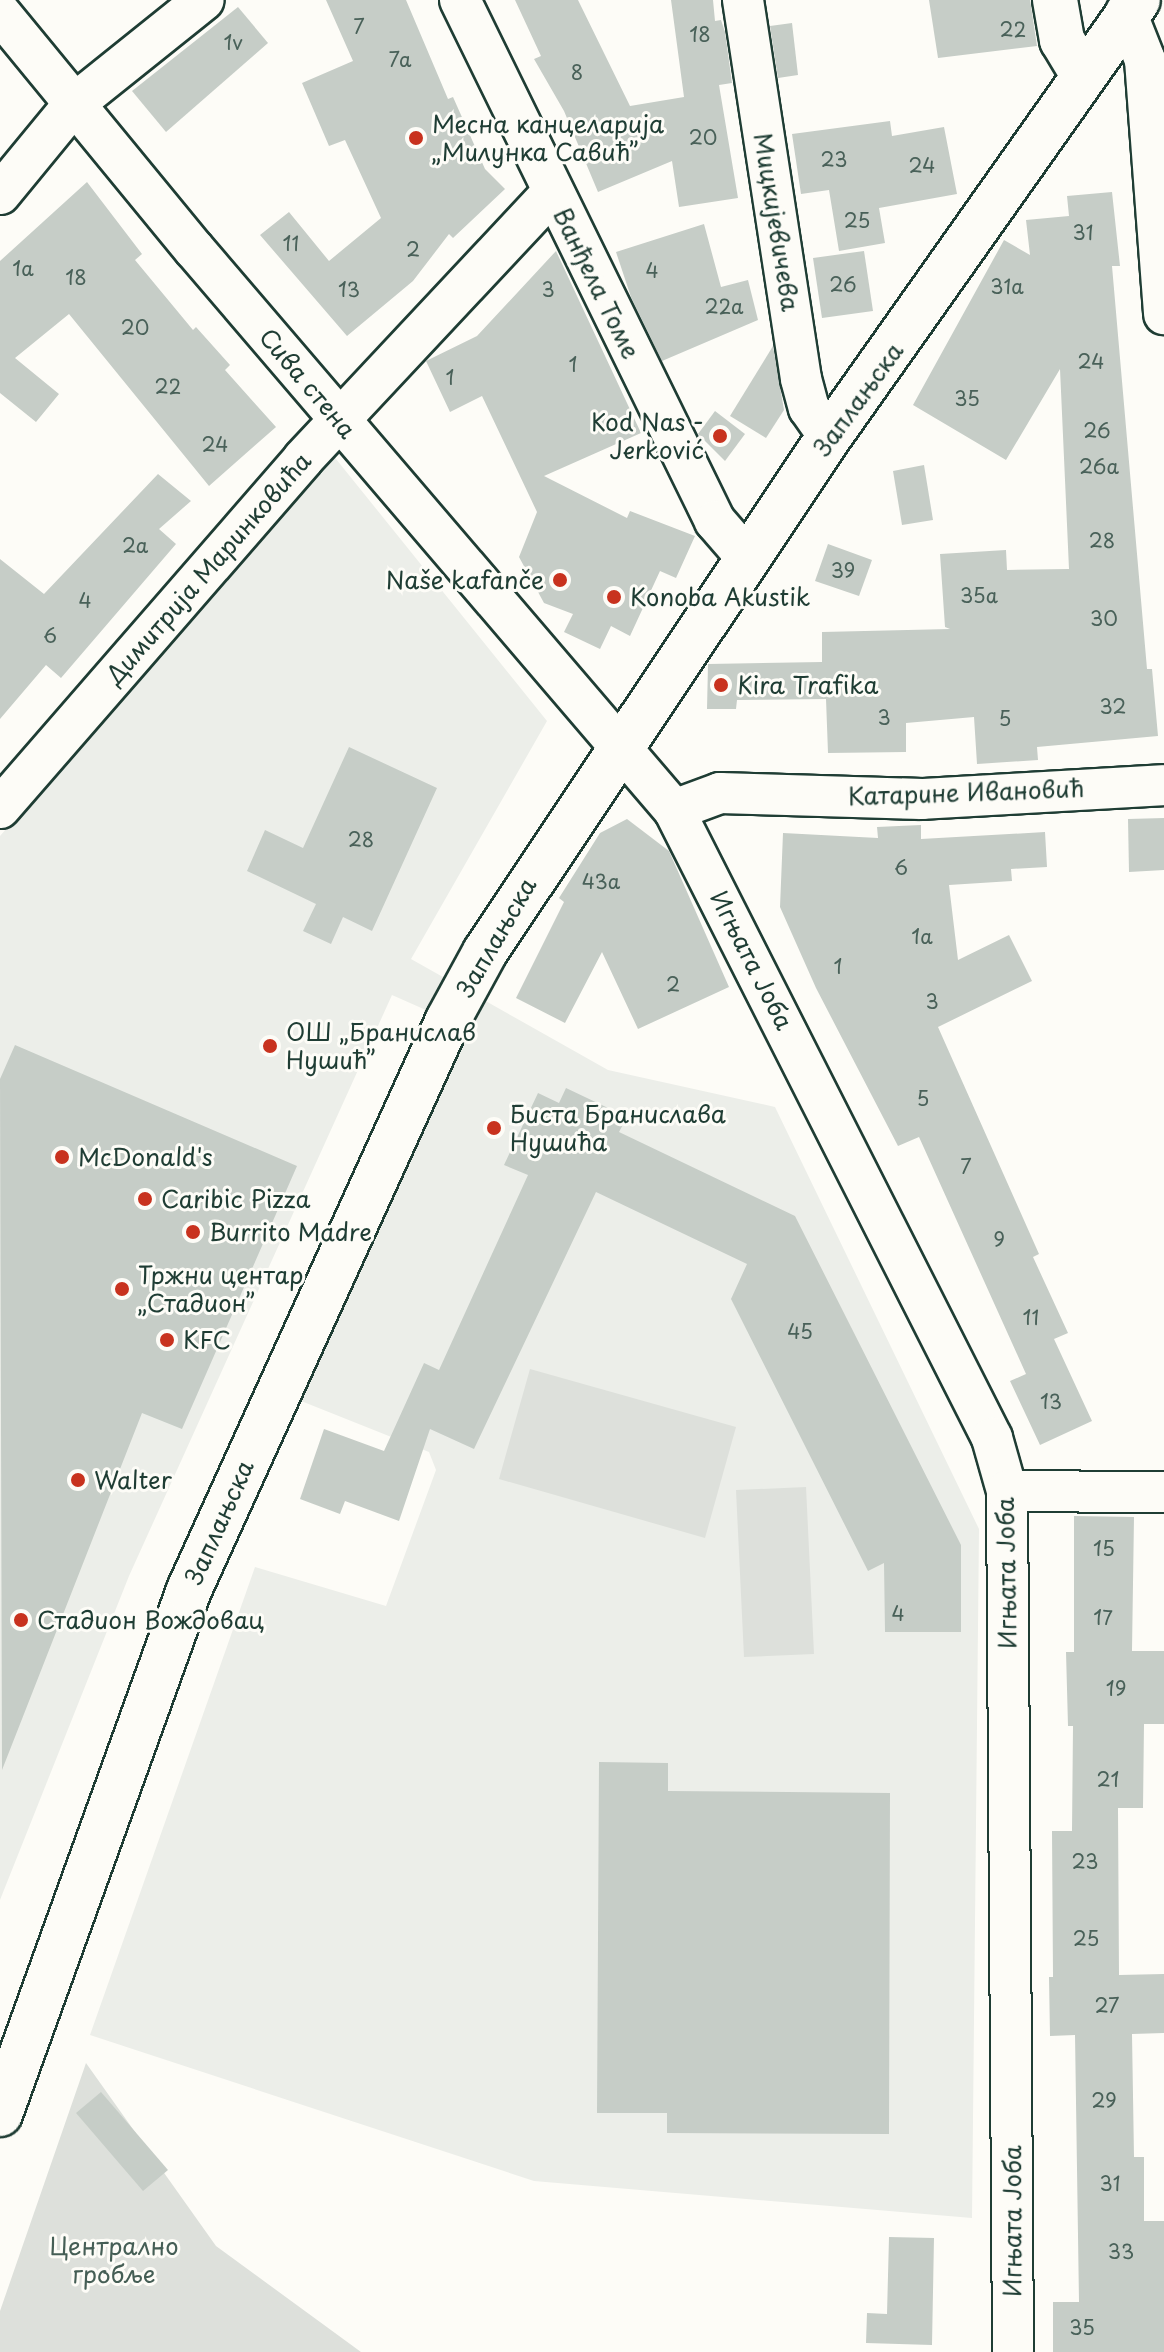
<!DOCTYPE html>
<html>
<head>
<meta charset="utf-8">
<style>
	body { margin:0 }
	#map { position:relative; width:1164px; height:2352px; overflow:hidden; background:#fdfcf7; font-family:"Playpen Sans",sans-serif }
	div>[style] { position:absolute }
	.built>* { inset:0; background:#eceee9 }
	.green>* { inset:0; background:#dde0db }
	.building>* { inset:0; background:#c6cdc7 }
	.roads { filter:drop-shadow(2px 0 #1f3d34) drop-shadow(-2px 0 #1f3d34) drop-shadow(0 2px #1f3d34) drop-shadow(0 -2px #1f3d34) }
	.minor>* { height:40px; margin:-20px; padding:0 20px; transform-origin:20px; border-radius:20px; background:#fdfcf7 }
	.tertiary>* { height:44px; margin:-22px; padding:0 22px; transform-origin:22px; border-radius:22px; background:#fdfcf7 }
	.secondary>* { height:44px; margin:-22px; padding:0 22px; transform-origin:22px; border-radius:22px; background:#fdfcf7 }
	.dots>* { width:22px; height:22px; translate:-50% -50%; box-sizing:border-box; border:4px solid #fdfcf7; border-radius:50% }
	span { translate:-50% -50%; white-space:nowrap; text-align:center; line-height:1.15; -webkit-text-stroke:6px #fdfcf7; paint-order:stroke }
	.number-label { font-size:20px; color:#496159 }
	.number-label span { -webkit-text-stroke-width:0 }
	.poi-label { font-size:24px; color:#1f3d34 }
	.left { translate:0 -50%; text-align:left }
	.right { translate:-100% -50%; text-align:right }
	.street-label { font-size:24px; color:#1f3d34 }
	.park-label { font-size:24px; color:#455e55 }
</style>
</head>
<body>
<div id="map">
	<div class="built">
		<div style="clip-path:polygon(332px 454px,547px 721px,411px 959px,608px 1070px,775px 1107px,979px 1529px,972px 2218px,534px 2181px,90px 2035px,255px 1567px,386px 1606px,436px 1470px,429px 1452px,291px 1397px,453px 1022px,392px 995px,129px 1576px,0 1900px,0 836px)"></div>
	</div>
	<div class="green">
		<div style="clip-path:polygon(530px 1369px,736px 1427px,705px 1538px,499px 1479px)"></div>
		<div style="clip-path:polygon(806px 1487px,814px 1654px,744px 1657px,736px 1490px)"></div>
		<div style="clip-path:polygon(86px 2063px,216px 2246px,361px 2352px,0 2352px,0 2311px)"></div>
	</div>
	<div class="building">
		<div style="clip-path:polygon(326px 0,406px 0,448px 99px,453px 97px,485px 169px,505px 189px,453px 238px,449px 234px,413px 281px,347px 336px,260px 235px,289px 212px,329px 261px,381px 218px,345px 140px,329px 146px,302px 83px,353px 61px)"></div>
		<div style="clip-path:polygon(515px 0,578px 0,630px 106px,684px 97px,671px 0,713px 0,715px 21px,721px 20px,725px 32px,732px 83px,719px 85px,738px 198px,679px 207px,672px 161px,598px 192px,564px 111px,534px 59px,541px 56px)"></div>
		<div style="clip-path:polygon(929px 0,1030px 0,1037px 46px,938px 58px)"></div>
		<div style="clip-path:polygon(238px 7px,268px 43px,166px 132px,132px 91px)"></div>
		<div style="clip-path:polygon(792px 23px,798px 75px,778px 78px,770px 26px)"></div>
		<div style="clip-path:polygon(890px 121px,892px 136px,944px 127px,957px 194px,879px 208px,885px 243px,839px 251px,829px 190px,801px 194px,792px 134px)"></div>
		<div style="clip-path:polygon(87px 182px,142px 254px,135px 260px,193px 330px,196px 327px,230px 365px,225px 370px,276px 427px,209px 486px,69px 314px,15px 358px,59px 394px,36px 422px,0 393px,0 261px)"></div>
		<div style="clip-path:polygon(1112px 192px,1120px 266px,1112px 266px,1147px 669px,1152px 669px,1158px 736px,1037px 747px,1038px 760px,977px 764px,974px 717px,906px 723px,906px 752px,828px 753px,826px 699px,737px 700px,736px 709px,707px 709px,708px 664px,822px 662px,822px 632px,950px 629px,945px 627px,940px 554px,1006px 550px,1007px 570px,1069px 569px,1060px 369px,1006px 460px,913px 405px,1004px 240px,1030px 255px,1026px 220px,1069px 216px,1067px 196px)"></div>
		<div style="clip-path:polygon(704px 224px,721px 287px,748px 280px,758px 320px,662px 361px,631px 297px,616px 252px)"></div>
		<div style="clip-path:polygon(556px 251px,641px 433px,544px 476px,627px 518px,630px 511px,695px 536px,676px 578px,660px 571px,630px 636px,611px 626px,600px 649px,564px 632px,573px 614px,544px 603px,519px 557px,537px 512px,482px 396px,450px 412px,426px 361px,477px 336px)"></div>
		<div style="clip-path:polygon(864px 251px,873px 311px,822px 318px,813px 258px)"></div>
		<div style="clip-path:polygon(773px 346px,784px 410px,766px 438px,730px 416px)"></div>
		<div style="clip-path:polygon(715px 411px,745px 434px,725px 461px,698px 434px)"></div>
		<div style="clip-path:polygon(924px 465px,933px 520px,902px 525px,893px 471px)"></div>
		<div style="clip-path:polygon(158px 474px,191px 501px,159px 529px,176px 544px,61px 678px,46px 665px,0 719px,0 559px,44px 594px)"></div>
		<div style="clip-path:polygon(828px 544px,872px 560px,859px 596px,815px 581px)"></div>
		<div style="clip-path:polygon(349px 747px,437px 788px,372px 931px,343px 917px,331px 944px,303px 931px,316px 904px,247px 871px,265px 830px,303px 848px)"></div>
		<div style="clip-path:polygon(1164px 818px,1164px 870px,1129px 872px,1128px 819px)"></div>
		<div style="clip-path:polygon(627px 819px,669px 851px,729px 987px,638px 1029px,602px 952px,565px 1023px,516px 998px,564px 902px,559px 898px,600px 833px)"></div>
		<div style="clip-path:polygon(921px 825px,921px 839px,1045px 832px,1047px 867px,1011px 869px,1012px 881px,949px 885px,958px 960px,1009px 935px,1032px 981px,938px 1027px,1039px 1254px,1033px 1257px,1068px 1333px,1054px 1339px,1092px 1421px,1040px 1445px,1010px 1381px,1026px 1374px,919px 1137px,898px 1146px,816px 988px,780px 907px,783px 833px,878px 838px,877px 827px)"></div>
		<div style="clip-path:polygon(15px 1045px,297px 1166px,182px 1429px,142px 1413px,2px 1770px,0 1079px)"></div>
		<div style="clip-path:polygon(566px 1088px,627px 1117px,619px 1132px,795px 1216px,961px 1545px,961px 1632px,885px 1632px,884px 1563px,868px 1571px,731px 1299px,747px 1264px,596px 1192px,474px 1449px,430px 1429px,399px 1521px,345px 1501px,340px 1514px,300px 1499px,324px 1429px,384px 1451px,424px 1363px,439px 1370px,528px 1175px,504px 1165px,538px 1093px,559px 1103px)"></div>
		<div style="clip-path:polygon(1074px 1516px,1134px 1517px,1132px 1651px,1164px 1651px,1164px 1724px,1144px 1724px,1143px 1808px,1118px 1808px,1119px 1975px,1164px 1974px,1164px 2033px,1132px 2034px,1134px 2157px,1144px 2157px,1144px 2221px,1164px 2221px,1164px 2352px,1053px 2352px,1053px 2302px,1079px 2302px,1075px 2035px,1050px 2036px,1049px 1977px,1053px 1977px,1052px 1831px,1072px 1831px,1073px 1726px,1068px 1726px,1066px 1652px,1074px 1652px)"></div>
		<div style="clip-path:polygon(599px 1762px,668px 1763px,668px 1791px,890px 1793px,889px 2134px,667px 2133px,667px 2113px,597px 2113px)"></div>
		<div style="clip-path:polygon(101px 2092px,168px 2170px,143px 2191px,76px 2113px)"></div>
		<div style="clip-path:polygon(889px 2237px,934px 2238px,932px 2345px,866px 2343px,867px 2313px,887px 2314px)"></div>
	</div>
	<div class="roads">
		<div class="minor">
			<div style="left:460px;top:0;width:580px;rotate:63.92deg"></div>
			<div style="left:715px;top:521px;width:49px;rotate:49.1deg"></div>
			<div style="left:743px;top:0;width:383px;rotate:81.3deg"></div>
			<div style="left:801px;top:379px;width:30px;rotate:75deg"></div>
			<div style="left:809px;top:408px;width:35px;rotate:55deg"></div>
			<div style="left:1126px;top:12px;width:52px;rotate:68.4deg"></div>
			<div style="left:1145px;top:60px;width:255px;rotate:85.7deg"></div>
			<div style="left:0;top:13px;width:306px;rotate:50.6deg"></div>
			<div style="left:194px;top:249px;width:738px;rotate:49.45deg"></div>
			<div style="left:674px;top:810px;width:704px;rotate:63.14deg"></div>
			<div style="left:992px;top:1438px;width:55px;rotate:74.2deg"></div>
			<div style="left:1007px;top:1491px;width:861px;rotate:89.6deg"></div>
			<div style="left:0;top:194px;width:117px;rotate:-50.6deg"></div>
			<div style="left:74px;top:104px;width:166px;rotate:-38.7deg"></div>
			<div style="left:0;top:808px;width:462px;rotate:-49deg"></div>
			<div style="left:303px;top:459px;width:364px;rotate:-46.9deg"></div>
			<div style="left:674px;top:810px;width:49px;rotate:-20.3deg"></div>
			<div style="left:720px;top:793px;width:202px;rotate:1.7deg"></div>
			<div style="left:922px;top:799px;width:242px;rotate:-3.3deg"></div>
			<div style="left:1007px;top:1491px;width:157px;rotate:0.4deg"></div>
		</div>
		<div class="tertiary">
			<div style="left:1055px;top:0;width:41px;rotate:80.1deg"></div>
			<div style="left:1062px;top:40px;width:39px;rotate:59deg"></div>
		</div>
		<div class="secondary">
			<div style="left:0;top:2114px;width:557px;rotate:-70.17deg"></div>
			<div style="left:189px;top:1590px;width:626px;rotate:-65.56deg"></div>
			<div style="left:448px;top:1020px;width:77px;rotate:-61.4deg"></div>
			<div style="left:485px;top:952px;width:619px;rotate:-56.26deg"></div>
			<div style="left:829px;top:437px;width:535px;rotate:-54.74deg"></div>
		</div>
	</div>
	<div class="dots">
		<div style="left:416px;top:138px;background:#c8321e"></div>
		<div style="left:720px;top:436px;background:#c8321e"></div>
		<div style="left:560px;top:580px;background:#c8321e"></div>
		<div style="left:614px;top:597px;background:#c8321e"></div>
		<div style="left:721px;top:685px;background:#c8321e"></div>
		<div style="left:270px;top:1046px;background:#c8321e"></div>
		<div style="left:494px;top:1128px;background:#c8321e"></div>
		<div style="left:62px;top:1157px;background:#c8321e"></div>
		<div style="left:145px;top:1199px;background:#c8321e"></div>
		<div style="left:193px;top:1232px;background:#c8321e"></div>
		<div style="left:122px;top:1289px;background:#c8321e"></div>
		<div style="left:167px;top:1340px;background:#c8321e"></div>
		<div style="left:78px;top:1480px;background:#c8321e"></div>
		<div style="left:21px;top:1620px;background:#c8321e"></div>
	</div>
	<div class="number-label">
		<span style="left:359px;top:26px">7</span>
		<span style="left:1013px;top:29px">22</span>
		<span style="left:700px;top:34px">18</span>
		<span style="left:233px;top:42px">1v</span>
		<span style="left:400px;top:59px">7a</span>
		<span style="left:577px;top:72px">8</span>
		<span style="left:703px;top:137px">20</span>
		<span style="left:834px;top:159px">23</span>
		<span style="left:922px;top:165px">24</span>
		<span style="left:857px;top:220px">25</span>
		<span style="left:1083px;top:232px">31</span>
		<span style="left:291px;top:243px">11</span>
		<span style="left:413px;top:249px">2</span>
		<span style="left:23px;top:268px">1a</span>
		<span style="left:652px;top:270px">4</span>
		<span style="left:76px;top:277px">18</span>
		<span style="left:843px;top:284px">26</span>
		<span style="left:1007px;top:286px">31a</span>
		<span style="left:349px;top:289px">13</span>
		<span style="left:548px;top:289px">3</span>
		<span style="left:724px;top:306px">22a</span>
		<span style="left:135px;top:327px">20</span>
		<span style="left:1091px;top:361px">24</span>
		<span style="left:573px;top:364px">1</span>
		<span style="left:450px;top:377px">1</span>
		<span style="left:168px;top:386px">22</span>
		<span style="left:967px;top:398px">35</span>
		<span style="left:1097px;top:430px">26</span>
		<span style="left:215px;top:444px">24</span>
		<span style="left:1099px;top:466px">26a</span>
		<span style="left:1102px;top:540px">28</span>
		<span style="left:135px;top:545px">2a</span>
		<span style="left:843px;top:570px">39</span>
		<span style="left:979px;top:595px">35a</span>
		<span style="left:85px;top:600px">4</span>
		<span style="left:1104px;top:618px">30</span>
		<span style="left:50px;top:635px">6</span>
		<span style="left:1113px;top:706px">32</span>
		<span style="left:884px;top:717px">3</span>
		<span style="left:1005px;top:718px">5</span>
		<span style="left:361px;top:839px">28</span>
		<span style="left:901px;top:867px">6</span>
		<span style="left:601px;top:881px">43a</span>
		<span style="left:922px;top:936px">1a</span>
		<span style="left:838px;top:966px">1</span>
		<span style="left:673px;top:984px">2</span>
		<span style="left:932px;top:1001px">3</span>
		<span style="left:923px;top:1098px">5</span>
		<span style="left:966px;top:1166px">7</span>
		<span style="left:999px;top:1239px">9</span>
		<span style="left:1031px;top:1317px">11</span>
		<span style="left:800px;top:1331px">45</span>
		<span style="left:1051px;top:1401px">13</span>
		<span style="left:1104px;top:1548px">15</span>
		<span style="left:898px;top:1613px">4</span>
		<span style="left:1103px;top:1617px">17</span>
		<span style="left:1116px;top:1688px">19</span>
		<span style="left:1108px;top:1779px">21</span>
		<span style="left:1085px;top:1861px">23</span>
		<span style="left:1086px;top:1938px">25</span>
		<span style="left:1107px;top:2005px">27</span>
		<span style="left:1104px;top:2100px">29</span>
		<span style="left:1110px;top:2183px">31</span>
		<span style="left:1121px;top:2251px">33</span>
		<span style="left:1082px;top:2327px">35</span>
	</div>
	<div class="poi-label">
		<span class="left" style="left:432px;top:138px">Месна канцеларија<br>„Милунка Савић”</span>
		<span class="right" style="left:704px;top:436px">Kod Nas -<br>Jerković</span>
		<span class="right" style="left:544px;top:580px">Naše kafanče</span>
		<span class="left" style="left:630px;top:597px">Konoba Akustik</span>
		<span class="left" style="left:737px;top:685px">Kira Trafika</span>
		<span class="left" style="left:286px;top:1046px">ОШ „Бранислав<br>Нушић”</span>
		<span class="left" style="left:510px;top:1128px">Биста Бранислава<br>Нушића</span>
		<span class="left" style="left:78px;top:1157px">McDonald's</span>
		<span class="left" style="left:161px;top:1199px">Caribic Pizza</span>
		<span class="left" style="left:209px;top:1232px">Burrito Madre</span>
		<span class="left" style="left:138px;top:1289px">Тржни центар<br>„Стадион”</span>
		<span class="left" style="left:183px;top:1340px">KFC</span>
		<span class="left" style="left:94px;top:1480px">Walter</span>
		<span class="left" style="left:37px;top:1620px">Стадион Вождовац</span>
	</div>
	<div class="street-label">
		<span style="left:777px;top:222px;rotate:81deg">Мицкијевичева</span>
		<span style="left:597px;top:283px;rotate:64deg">Ванђела Томе</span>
		<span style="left:308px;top:383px;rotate:50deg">Сива стена</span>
		<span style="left:858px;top:399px;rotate:-54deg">Заплањска</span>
		<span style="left:208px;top:568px;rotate:-49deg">Димитрија Маринковића</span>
		<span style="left:966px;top:792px;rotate:-2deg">Катарине Ивановић</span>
		<span style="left:496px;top:937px;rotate:-60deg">Заплањска</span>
		<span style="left:752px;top:960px;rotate:63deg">Игњата Јоба</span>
		<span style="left:219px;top:1522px;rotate:-66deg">Заплањска</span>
		<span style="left:1006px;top:1573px;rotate:-91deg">Игњата Јоба</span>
		<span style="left:1012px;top:2221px;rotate:-90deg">Игњата Јоба</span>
	</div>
	<div class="park-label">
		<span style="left:114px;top:2260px">Централно<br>гробље</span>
	</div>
</div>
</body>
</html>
